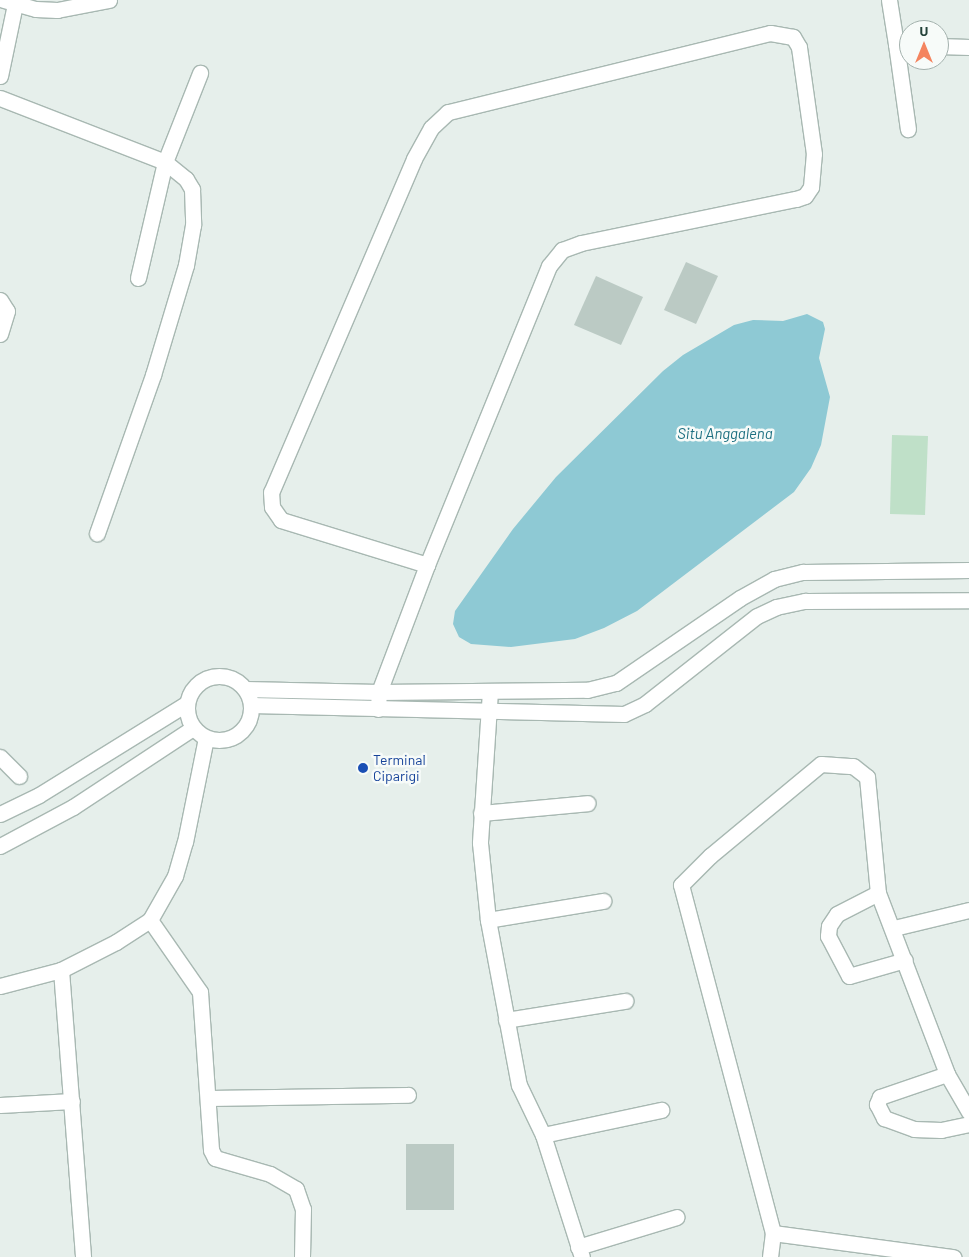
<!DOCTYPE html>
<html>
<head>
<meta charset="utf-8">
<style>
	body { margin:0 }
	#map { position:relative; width:969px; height:1257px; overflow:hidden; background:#e6efeb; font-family:Barlow,sans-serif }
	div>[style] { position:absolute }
	.green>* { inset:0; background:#bfe0c8 }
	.water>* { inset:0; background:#8ec9d4 }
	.building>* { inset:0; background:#bbcac4 }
	.roads { filter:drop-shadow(1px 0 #a8b8b2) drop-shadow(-1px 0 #a8b8b2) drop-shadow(0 1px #a8b8b2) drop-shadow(0 -1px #a8b8b2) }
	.minor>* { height:15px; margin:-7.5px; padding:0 7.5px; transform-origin:7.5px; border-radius:7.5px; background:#fff }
	.tertiary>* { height:15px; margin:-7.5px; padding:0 7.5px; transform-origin:7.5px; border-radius:7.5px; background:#fff }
	.tertiary>.ring { margin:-7.5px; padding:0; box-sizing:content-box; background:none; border:15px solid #fff; border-radius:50% }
	.dots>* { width:14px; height:14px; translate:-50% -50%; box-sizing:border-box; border:2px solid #f7fbf9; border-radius:50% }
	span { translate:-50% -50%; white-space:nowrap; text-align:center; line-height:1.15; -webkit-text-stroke:5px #f7fbf9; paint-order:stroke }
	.transit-label { font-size:14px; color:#164399 }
	.left { translate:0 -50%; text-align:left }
	.water-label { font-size:15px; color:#1c6f80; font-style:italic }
	.north { position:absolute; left:899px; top:20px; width:50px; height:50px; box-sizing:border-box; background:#f7fbf9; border:1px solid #a3b1ad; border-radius:50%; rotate:0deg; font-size:14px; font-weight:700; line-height:20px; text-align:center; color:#24423a }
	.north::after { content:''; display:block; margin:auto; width:18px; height:22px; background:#f4845f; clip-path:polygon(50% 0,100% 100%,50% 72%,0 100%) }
</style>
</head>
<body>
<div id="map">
	<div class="green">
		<div style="clip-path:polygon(892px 435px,928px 436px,925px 515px,890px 514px)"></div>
	</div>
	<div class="water">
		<div style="clip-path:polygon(807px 314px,823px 322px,825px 329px,819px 358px,830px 397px,821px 445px,811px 468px,794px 492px,637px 611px,604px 628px,575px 639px,511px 647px,471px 644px,459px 637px,453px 624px,455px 611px,513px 529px,556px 477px,663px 371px,683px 355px,734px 325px,753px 320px,783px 321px)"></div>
	</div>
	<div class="building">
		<div style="clip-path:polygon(686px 262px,718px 276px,696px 324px,664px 310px)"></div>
		<div style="clip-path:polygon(596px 276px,643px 297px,621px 345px,574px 325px)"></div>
		<div style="clip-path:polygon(406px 1144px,454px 1144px,454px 1210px,406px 1210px)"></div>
	</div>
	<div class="roads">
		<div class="minor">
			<div style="left:4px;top:0;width:33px;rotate:16deg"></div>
			<div style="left:36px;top:9px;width:21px;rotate:3deg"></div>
			<div style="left:57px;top:10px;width:53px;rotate:-10.9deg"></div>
			<div style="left:889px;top:0;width:45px;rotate:81deg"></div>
			<div style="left:896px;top:44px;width:13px;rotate:4deg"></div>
			<div style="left:896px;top:44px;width:86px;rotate:82deg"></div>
			<div style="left:939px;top:46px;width:30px;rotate:2deg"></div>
			<div style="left:0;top:76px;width:74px;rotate:-78.2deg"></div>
			<div style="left:0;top:98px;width:177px;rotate:21.2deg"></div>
			<div style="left:165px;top:162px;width:27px;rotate:39deg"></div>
			<div style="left:186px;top:179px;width:12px;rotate:59deg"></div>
			<div style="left:192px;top:189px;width:36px;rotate:88deg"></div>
			<div style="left:193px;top:225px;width:41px;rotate:99.9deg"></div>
			<div style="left:186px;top:265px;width:115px;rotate:106.7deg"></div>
			<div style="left:153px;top:375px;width:168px;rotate:109.5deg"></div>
			<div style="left:138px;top:278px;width:119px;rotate:-76.9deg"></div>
			<div style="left:165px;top:162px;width:96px;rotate:-68.5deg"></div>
			<div style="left:0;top:300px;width:13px;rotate:58deg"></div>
			<div style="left:7px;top:311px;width:24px;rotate:107deg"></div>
			<div style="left:490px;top:691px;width:152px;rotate:93.8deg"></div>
			<div style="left:480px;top:843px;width:77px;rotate:84.1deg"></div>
			<div style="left:488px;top:920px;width:168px;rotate:79.4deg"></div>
			<div style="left:519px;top:1085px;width:55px;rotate:64.4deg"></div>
			<div style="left:543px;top:1135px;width:128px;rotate:72.3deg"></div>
			<div style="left:378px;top:709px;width:17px;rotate:-87deg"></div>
			<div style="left:379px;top:692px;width:136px;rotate:-69.3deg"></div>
			<div style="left:427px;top:565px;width:323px;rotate:-67.8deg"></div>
			<div style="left:549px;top:266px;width:21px;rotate:-51deg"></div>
			<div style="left:562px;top:250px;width:20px;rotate:-20deg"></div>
			<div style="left:581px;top:243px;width:219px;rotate:-11.6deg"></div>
			<div style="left:796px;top:199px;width:9px;rotate:-18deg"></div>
			<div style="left:805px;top:196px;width:11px;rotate:-56deg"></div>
			<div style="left:811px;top:187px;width:33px;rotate:-85deg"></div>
			<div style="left:814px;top:154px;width:108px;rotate:-98deg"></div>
			<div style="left:799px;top:47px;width:12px;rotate:-121deg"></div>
			<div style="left:793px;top:37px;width:23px;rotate:-170deg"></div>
			<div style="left:770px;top:33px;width:332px;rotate:166.2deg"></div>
			<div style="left:448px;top:112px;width:23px;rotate:137deg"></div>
			<div style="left:431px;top:128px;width:35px;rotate:119deg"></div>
			<div style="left:414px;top:159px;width:362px;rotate:113.2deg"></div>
			<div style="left:271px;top:492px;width:15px;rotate:86deg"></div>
			<div style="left:272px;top:507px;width:16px;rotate:55deg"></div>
			<div style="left:281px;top:520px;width:153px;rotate:17.1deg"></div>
			<div style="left:0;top:757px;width:27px;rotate:45deg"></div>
			<div style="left:481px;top:813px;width:107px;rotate:-5.3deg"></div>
			<div style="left:878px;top:893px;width:46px;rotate:152.9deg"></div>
			<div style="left:837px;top:914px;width:14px;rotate:124deg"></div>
			<div style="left:829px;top:926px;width:10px;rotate:96deg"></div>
			<div style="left:828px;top:936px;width:45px;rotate:62.3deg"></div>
			<div style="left:849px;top:976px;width:58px;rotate:-15.9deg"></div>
			<div style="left:150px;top:920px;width:88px;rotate:55.2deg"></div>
			<div style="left:200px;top:992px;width:158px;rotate:86deg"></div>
			<div style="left:211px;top:1150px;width:9px;rotate:63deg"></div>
			<div style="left:215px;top:1158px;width:57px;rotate:16.2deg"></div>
			<div style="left:270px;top:1174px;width:30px;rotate:30deg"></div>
			<div style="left:296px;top:1189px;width:21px;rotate:71deg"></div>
			<div style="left:303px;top:1209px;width:48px;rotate:91.2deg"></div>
			<div style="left:488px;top:920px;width:117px;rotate:-9.4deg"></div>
			<div style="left:894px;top:928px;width:77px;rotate:-13.5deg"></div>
			<div style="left:61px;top:970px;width:288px;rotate:85.6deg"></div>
			<div style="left:0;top:986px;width:63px;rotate:-14.7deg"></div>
			<div style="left:61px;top:970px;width:62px;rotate:-27deg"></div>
			<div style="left:116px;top:942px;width:40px;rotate:-32.9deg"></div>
			<div style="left:150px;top:920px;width:51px;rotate:-60.4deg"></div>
			<div style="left:175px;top:876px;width:35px;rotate:-74deg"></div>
			<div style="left:185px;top:842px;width:106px;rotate:-78.6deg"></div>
			<div style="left:506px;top:1020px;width:121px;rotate:-9.1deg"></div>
			<div style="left:947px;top:1074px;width:71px;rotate:161.1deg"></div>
			<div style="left:880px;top:1097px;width:8px;rotate:113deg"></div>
			<div style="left:877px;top:1104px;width:16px;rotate:63deg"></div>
			<div style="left:884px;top:1118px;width:32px;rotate:20deg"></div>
			<div style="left:914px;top:1129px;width:27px;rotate:2deg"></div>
			<div style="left:941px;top:1130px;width:29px;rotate:-12deg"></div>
			<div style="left:209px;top:1098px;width:199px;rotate:-0.9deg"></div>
			<div style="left:0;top:1105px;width:72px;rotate:-3.2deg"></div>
			<div style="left:543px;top:1135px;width:121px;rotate:-12deg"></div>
			<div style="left:773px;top:1233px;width:182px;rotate:7.6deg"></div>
			<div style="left:578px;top:1247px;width:103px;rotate:-16.9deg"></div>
			<div style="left:770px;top:1257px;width:24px;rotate:-83deg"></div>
			<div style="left:773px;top:1233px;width:360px;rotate:-104.8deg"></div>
			<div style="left:681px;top:885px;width:41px;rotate:-45deg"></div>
			<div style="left:710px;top:856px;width:144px;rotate:-39.7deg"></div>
			<div style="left:821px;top:764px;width:32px;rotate:4deg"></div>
			<div style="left:853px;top:766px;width:18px;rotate:38deg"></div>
			<div style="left:867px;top:777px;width:117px;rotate:84.6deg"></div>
			<div style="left:878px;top:893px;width:194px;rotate:69.1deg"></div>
			<div style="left:947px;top:1074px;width:44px;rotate:59.9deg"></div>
		</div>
		<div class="tertiary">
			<div class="ring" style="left:187px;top:676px;width:49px;height:49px"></div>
			<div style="left:245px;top:689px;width:134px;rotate:1.3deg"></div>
			<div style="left:379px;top:692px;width:208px;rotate:-0.6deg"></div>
			<div style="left:587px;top:690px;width:30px;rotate:-14deg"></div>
			<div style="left:616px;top:683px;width:150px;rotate:-34.4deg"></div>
			<div style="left:740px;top:598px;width:39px;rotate:-29deg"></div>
			<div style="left:774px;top:579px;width:30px;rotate:-14deg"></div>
			<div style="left:803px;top:572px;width:166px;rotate:-0.7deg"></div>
			<div style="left:251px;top:705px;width:373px;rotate:1.4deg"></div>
			<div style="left:624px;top:714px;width:23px;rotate:-25deg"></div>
			<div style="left:645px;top:704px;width:142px;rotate:-38.2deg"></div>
			<div style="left:757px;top:616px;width:21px;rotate:-25deg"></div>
			<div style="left:776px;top:607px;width:30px;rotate:-12deg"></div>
			<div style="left:805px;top:601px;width:164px;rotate:-0.3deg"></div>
			<div style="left:0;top:814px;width:43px;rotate:-26deg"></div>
			<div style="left:39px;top:795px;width:173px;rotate:-31.8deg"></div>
			<div style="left:0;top:846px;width:83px;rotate:-28.1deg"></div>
			<div style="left:73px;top:807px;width:144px;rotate:-33.4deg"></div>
		</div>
	</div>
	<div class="dots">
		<div style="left:363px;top:768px;background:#1a4fb4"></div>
	</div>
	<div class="transit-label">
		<span class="left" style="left:373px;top:768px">Terminal<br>Ciparigi</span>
	</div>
	<div class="water-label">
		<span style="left:725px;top:434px">Situ Anggalena</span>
	</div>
	<div class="north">U</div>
</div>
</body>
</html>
